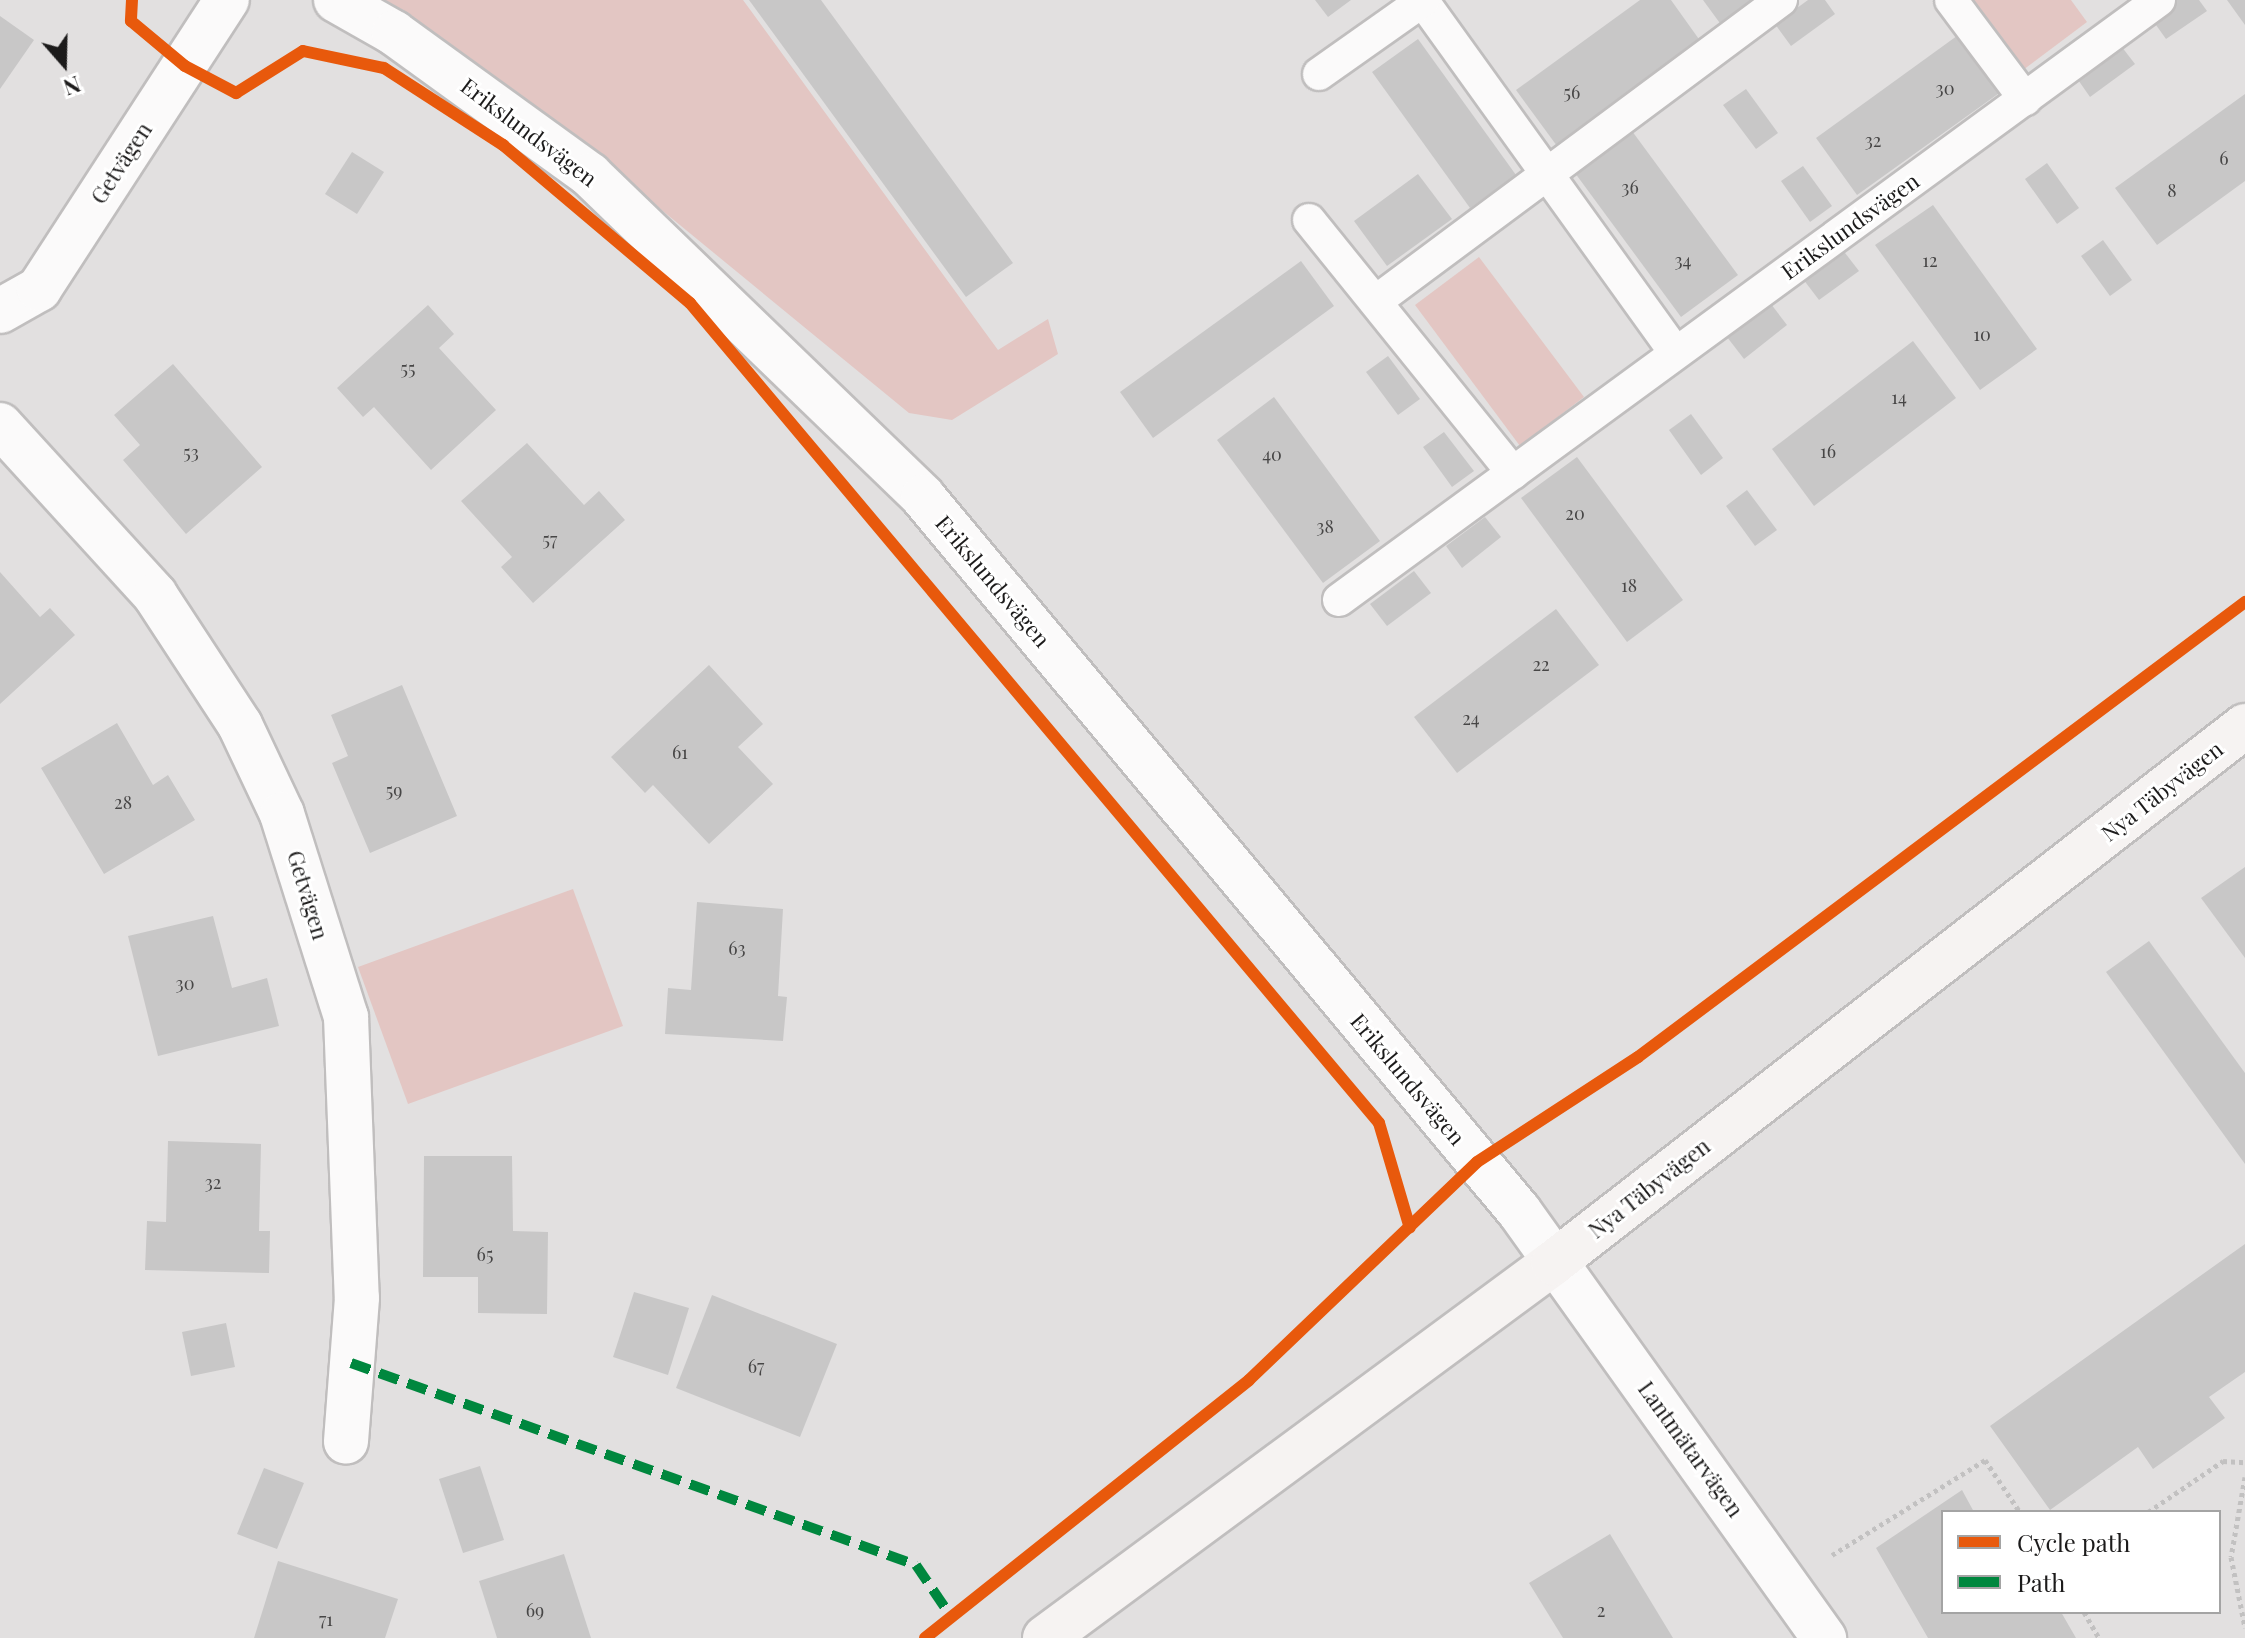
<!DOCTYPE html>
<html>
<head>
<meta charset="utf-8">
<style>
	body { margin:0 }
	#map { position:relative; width:2245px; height:1638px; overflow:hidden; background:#e2e0e0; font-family:"Playfair Display",serif }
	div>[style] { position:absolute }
	.green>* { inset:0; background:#e3c6c3 }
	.building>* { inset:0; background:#c8c7c7 }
	.path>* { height:5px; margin-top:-2.5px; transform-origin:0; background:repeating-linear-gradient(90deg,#c2c1c1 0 4px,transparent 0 8px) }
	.roads { filter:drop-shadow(2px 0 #c0bebe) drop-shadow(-2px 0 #c0bebe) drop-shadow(0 2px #c0bebe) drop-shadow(0 -2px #c0bebe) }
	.lane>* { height:32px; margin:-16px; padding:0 16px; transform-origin:16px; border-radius:16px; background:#fbfafa }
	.street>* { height:44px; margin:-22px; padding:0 22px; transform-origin:22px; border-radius:22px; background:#fbfafa }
	.secondary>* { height:44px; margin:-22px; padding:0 22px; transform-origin:22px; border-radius:22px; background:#f6f3f2 }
	.quiet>* { height:10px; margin-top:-5px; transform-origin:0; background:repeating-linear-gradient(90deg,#00873e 0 20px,transparent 0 30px) }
	.cycleway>* { height:12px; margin:-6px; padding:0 6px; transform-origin:6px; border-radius:6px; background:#e8590c }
	span { translate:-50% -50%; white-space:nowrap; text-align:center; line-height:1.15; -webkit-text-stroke:6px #fff; paint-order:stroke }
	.number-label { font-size:18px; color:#474646 }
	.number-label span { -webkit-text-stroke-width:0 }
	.street-label { font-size:22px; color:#1c1b1b }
	.legend { position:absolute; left:1941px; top:1510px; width:280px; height:104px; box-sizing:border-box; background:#fff; border:2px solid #a4a4a4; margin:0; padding:10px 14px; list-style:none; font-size:24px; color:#1c1b1b }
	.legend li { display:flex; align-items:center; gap:16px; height:40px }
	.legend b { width:40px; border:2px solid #a4a4a4 }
	.north { position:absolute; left:24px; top:24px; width:80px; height:80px; -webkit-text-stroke:6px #fff; paint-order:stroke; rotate:160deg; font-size:22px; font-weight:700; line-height:32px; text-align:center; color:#1c1b1b }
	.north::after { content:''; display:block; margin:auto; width:28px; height:36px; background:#1c1b1b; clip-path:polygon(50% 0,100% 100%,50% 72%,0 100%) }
</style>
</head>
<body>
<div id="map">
	<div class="green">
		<div style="clip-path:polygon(378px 0,743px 0,998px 350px,1048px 319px,1058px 354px,952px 420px,909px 413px,597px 157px)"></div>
		<div style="clip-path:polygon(1971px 0,2071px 0,2087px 22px,2023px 70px)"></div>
		<div style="clip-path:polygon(1479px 257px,1584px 397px,1520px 446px,1415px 305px)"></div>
		<div style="clip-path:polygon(573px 889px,623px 1026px,408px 1104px,358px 967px)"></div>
	</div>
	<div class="building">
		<div style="clip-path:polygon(749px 0,821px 0,1013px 263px,966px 297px)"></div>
		<div style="clip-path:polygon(1315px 0,1351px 0,1328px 17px)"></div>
		<div style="clip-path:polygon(1640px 0,1671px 0,1701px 42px,1557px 146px,1516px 90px)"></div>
		<div style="clip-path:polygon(1703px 0,1759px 0,1722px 26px)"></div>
		<div style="clip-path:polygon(1808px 0,1825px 0,1835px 14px,1791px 46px,1775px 24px)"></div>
		<div style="clip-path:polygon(2176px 0,2199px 0,2207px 11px,2166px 39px,2151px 18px)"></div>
		<div style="clip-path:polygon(2227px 0,2245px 0,2245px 25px)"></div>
		<div style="clip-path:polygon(0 16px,34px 40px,0 89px)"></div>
		<div style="clip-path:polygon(1961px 33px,2002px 91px,1857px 195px,1816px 138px)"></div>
		<div style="clip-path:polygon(1418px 39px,1516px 175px,1470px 208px,1372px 72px)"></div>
		<div style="clip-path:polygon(2118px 42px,2135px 64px,2090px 97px,2074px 74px)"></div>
		<div style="clip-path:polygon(1746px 89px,1778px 133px,1756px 149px,1723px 105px)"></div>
		<div style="clip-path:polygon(2245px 94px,2245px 181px,2157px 245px,2115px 188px)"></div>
		<div style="clip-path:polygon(1632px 131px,1738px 275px,1681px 317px,1575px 173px)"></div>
		<div style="clip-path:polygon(352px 152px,384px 172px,357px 214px,325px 194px)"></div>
		<div style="clip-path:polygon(2047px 163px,2079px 208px,2057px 224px,2025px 179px)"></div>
		<div style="clip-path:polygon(1803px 166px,1832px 206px,1810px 222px,1781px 181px)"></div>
		<div style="clip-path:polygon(1418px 174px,1452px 219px,1387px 266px,1354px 221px)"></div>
		<div style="clip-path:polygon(1933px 205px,2037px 349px,1980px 390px,1875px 245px)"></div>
		<div style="clip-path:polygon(2103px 240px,2132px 280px,2110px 296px,2081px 256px)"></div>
		<div style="clip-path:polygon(1842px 249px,1859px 271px,1819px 300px,1803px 279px)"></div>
		<div style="clip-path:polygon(1301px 261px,1334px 306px,1153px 438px,1120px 392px)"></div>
		<div style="clip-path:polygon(1771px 304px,1787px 325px,1744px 359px,1727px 337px)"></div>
		<div style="clip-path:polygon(428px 305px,454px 334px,439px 348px,496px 410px,431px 470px,374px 407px,363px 417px,337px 388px)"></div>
		<div style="clip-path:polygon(1913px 341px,1956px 398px,1814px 506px,1772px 449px)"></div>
		<div style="clip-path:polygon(1388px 356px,1420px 399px,1398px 415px,1366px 372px)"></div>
		<div style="clip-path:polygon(173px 364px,262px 467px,186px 534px,123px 460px,140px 445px,114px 415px)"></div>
		<div style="clip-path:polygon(1274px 397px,1380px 541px,1323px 583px,1217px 440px)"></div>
		<div style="clip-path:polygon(1691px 414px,1723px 458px,1701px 475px,1669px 430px)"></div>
		<div style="clip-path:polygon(1444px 432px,1474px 471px,1452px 487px,1423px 447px)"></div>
		<div style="clip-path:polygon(527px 443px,584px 505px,599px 491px,625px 520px,533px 603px,501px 567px,512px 557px,461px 501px)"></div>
		<div style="clip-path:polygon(1577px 457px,1683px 600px,1627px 642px,1521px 498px)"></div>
		<div style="clip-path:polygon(1747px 490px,1777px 530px,1755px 546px,1726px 506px)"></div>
		<div style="clip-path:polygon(1485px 517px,1501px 537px,1462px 568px,1446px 546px)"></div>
		<div style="clip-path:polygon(1414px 571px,1431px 593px,1387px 626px,1370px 604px)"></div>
		<div style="clip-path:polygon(0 572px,40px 617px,50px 608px,75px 635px,0 704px)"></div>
		<div style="clip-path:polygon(1556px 609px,1599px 665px,1457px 773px,1414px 717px)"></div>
		<div style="clip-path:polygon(709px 665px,763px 724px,738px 747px,773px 784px,709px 844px,653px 785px,645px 793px,611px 757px)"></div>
		<div style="clip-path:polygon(402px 685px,457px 816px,370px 853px,332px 763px,348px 756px,331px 715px)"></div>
		<div style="clip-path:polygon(117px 723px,153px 785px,168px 775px,195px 820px,104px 874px,41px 768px)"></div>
		<div style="clip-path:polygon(2245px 867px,2245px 958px,2201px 898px)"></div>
		<div style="clip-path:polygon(697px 902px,783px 909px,778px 996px,787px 997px,783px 1041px,665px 1034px,668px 988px,691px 990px)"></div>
		<div style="clip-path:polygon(213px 916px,232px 988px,267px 978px,279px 1026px,158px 1056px,128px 936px)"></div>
		<div style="clip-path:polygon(2149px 941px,2245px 1073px,2245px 1164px,2106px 972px)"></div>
		<div style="clip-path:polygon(168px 1141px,261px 1144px,259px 1231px,270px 1231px,269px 1273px,145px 1270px,147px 1221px,166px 1222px)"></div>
		<div style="clip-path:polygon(424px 1156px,512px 1156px,513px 1231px,548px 1232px,547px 1314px,478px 1313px,478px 1277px,423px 1277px)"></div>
		<div style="clip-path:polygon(2245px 1244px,2245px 1372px,2209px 1397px,2225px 1418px,2153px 1469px,2138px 1447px,2050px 1510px,1990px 1426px)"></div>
		<div style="clip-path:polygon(634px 1292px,689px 1308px,668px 1375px,613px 1357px)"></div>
		<div style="clip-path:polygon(712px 1295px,837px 1344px,800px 1437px,676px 1388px)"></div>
		<div style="clip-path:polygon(226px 1323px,235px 1367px,191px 1376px,182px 1332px)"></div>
		<div style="clip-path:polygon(480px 1466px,504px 1540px,463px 1553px,439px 1479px)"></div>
		<div style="clip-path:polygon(264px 1468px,304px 1483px,277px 1549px,237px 1534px)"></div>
		<div style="clip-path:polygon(1962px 1490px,1974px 1512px,1943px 1512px,1943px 1612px,2061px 1612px,2076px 1638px,1928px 1638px,1876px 1548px)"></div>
		<div style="clip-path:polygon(1610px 1534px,1673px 1638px,1563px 1638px,1529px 1583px)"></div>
		<div style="clip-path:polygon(564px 1554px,591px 1638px,497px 1638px,479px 1581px)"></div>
		<div style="clip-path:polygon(278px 1561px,398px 1599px,385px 1638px,254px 1638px)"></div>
	</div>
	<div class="path">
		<div style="left:2245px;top:1477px;width:81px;rotate:99.9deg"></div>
		<div style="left:2231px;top:1557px;width:72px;rotate:78.8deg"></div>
		<div style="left:2148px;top:1512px;width:91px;rotate:-34.2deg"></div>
		<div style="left:2223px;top:1461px;width:22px;rotate:3deg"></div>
		<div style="left:1832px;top:1555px;width:180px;rotate:-31.8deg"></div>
		<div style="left:1985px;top:1460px;width:63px;rotate:56.1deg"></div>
		<div style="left:2084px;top:1612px;width:30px;rotate:60deg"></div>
	</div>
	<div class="roads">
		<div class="lane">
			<div style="left:1422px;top:0;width:433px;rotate:54.3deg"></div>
			<div style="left:1951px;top:0;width:124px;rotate:53.2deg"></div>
			<div style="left:1319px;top:74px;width:128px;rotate:-35.2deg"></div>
			<div style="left:1309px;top:220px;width:325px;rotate:51.1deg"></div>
			<div style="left:1379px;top:299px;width:501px;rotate:-36.64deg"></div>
			<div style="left:1339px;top:600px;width:1016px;rotate:-36.19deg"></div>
		</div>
		<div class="street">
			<div style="left:336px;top:0;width:67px;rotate:29.6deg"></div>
			<div style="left:394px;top:33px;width:242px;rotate:35.9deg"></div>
			<div style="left:590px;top:175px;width:463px;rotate:44deg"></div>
			<div style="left:923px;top:497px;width:930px;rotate:50.15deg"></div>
			<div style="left:1519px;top:1211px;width:525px;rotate:54.46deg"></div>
			<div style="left:0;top:311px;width:45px;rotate:-29.4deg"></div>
			<div style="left:39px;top:289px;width:345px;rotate:-57deg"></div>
			<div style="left:0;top:425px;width:230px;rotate:47.6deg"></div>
			<div style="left:155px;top:595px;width:155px;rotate:56.8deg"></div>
			<div style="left:240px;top:725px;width:98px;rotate:64.7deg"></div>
			<div style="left:282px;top:814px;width:213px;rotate:72.5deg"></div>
			<div style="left:346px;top:1017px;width:281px;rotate:87.8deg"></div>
			<div style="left:357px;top:1298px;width:144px;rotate:94.4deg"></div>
		</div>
		<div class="secondary">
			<div style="left:1045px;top:1638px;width:631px;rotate:-36.43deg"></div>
			<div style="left:1553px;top:1263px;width:876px;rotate:-37.81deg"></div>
		</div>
	</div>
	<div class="quiet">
		<div style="left:351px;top:1363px;width:600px;rotate:19.67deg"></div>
		<div style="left:916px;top:1565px;width:64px;rotate:55.8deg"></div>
	</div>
	<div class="cycleway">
		<div style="left:132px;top:0;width:21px;rotate:93deg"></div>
		<div style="left:131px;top:21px;width:70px;rotate:39.8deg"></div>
		<div style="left:185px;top:66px;width:58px;rotate:27.9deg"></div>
		<div style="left:236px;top:93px;width:79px;rotate:-32.1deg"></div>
		<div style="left:303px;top:51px;width:83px;rotate:11.9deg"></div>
		<div style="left:384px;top:68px;width:142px;rotate:32.9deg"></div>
		<div style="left:503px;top:145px;width:245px;rotate:40.2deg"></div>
		<div style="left:690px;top:303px;width:1071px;rotate:49.96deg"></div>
		<div style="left:1379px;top:1123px;width:109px;rotate:73.6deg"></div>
		<div style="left:925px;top:1638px;width:414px;rotate:-38.5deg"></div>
		<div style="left:1249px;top:1380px;width:315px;rotate:-43.7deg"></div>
		<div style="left:1477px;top:1162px;width:192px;rotate:-33.1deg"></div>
		<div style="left:1638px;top:1057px;width:759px;rotate:-36.85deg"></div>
	</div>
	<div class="number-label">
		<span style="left:1945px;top:88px">30</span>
		<span style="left:1572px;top:92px">56</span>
		<span style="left:1873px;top:140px">32</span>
		<span style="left:2224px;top:158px">6</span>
		<span style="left:1630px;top:187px">36</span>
		<span style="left:2172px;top:190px">8</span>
		<span style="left:1683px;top:260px">34</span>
		<span style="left:1930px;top:260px">12</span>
		<span style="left:1982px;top:334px">10</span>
		<span style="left:408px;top:368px">55</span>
		<span style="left:1899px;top:397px">14</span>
		<span style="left:1828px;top:451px">16</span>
		<span style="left:191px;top:452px">53</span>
		<span style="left:1272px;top:454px">40</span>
		<span style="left:1575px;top:513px">20</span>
		<span style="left:1325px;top:526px">38</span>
		<span style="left:550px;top:539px">57</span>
		<span style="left:1629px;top:585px">18</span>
		<span style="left:1541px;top:664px">22</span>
		<span style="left:1471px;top:718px">24</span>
		<span style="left:680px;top:752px">61</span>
		<span style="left:394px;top:790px">59</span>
		<span style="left:123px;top:802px">28</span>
		<span style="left:737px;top:948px">63</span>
		<span style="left:185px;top:983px">30</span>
		<span style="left:213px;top:1182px">32</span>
		<span style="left:485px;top:1254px">65</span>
		<span style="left:756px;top:1366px">67</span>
		<span style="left:535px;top:1610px">69</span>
		<span style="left:1601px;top:1610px">2</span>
		<span style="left:326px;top:1619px">71</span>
	</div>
	<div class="street-label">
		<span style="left:529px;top:132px;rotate:37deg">Erikslundsvägen</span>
		<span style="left:121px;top:163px;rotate:-57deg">Getvägen</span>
		<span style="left:1850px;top:226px;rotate:-36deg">Erikslundsvägen</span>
		<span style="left:993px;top:581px;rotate:50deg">Erikslundsvägen</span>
		<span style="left:2162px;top:791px;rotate:-38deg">Nya Täbyvägen</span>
		<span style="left:308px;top:895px;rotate:73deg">Getvägen</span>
		<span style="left:1408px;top:1079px;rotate:50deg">Erikslundsvägen</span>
		<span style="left:1649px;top:1188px;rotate:-38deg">Nya Täbyvägen</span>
		<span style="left:1691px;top:1449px;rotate:54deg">Lantmätarvägen</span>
	</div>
	<ul class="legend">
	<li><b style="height:10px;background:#e8590c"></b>Cycle path</li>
	<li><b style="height:10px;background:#00873e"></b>Path</li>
	</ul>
	<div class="north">N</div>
</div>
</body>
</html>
